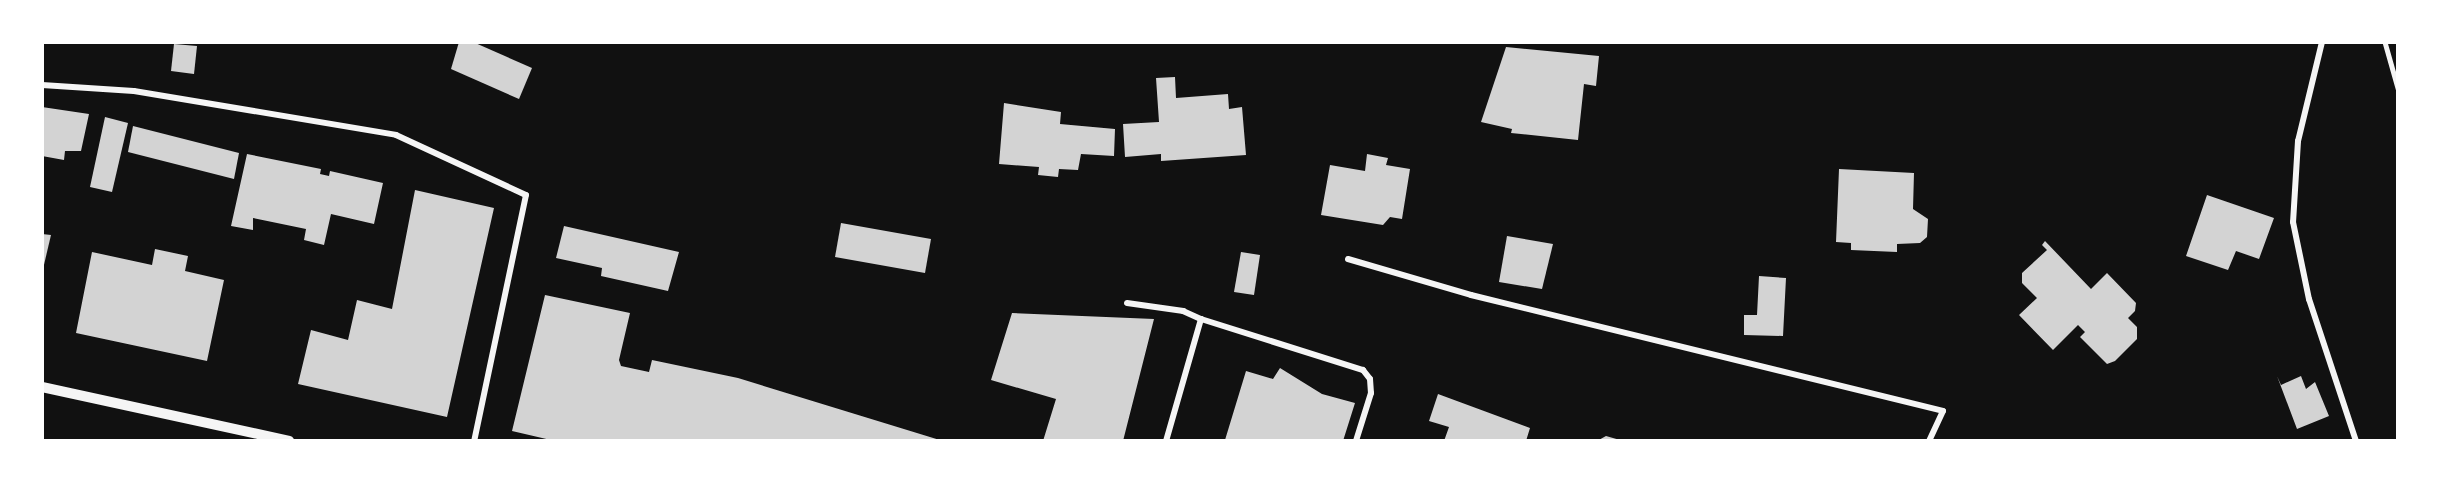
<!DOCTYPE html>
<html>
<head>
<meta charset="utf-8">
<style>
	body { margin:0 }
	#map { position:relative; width:2440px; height:483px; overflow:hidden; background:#111; font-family:Commissioner,sans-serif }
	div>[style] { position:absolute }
	.building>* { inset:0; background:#d3d3d3 }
	.service>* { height:4.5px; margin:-2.25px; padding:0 2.25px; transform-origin:2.25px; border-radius:2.25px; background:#f5f5f5 }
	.minor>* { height:6px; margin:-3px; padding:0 3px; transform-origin:3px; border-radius:3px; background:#f5f5f5 }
	.tertiary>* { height:10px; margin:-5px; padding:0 5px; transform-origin:5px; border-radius:5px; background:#f5f5f5 }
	span { translate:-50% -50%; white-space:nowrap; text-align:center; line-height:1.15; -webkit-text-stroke:4.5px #fff; paint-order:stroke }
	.frame { position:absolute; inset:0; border:44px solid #fff; pointer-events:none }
</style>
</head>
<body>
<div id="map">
	<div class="building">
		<div style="clip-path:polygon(459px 42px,473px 42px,532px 68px,519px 99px,451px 69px)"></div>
		<div style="clip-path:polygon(174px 44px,197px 46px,194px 74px,171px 71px)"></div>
		<div style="clip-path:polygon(1506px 47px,1599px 56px,1596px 86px,1584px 84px,1578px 140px,1511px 133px,1512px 129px,1481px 122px)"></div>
		<div style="clip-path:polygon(1175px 77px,1176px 98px,1228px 94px,1229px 109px,1242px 107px,1246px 155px,1161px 161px,1161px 154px,1125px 157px,1123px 124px,1159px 122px,1156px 78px)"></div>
		<div style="clip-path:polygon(1004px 103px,1061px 112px,1060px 124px,1115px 129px,1114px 156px,1081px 154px,1078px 170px,1059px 169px,1058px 177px,1038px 175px,1039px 167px,999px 164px)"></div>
		<div style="clip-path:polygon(42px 107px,89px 114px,81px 151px,65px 151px,64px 160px,42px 156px)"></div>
		<div style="clip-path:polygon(105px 117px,128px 123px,112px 192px,90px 187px)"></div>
		<div style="clip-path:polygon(133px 126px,239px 153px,234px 179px,128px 152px)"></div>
		<div style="clip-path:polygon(247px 154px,321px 169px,320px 174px,329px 176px,330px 171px,383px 183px,374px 224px,331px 214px,324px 245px,304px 240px,306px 229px,253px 218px,253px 230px,231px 226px)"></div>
		<div style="clip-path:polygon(1367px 154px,1388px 158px,1386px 165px,1410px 169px,1402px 219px,1390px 217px,1383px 225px,1321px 215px,1330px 165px,1365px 171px)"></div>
		<div style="clip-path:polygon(1839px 169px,1914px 173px,1913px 209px,1928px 219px,1927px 237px,1920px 243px,1897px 244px,1897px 252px,1851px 250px,1851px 243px,1836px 242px)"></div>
		<div style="clip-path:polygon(415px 190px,494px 208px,447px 417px,298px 384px,311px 330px,348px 340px,357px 300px,392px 309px)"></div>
		<div style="clip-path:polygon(2207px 195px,2274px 218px,2259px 259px,2236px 251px,2228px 270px,2186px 256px)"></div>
		<div style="clip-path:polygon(841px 223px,931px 239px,925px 273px,835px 257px)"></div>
		<div style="clip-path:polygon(564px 226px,679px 252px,668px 291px,601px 276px,602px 268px,556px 258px)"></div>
		<div style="clip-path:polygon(42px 234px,51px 235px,43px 269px,42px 269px)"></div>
		<div style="clip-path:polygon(1507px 236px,1553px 244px,1542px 289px,1499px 282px)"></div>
		<div style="clip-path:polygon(2045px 241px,2091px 289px,2107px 273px,2136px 303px,2135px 311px,2128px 318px,2137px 327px,2137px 339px,2115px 361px,2107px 364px,2080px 337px,2085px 332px,2078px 325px,2053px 350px,2019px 315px,2037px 298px,2022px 283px,2022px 273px,2047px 250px,2042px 245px)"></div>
		<div style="clip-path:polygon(155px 249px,188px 256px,185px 271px,224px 280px,207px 361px,76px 333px,92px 252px,152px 265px)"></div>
		<div style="clip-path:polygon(1241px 252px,1260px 255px,1254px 295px,1234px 292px)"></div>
		<div style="clip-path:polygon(1759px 276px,1786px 278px,1783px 336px,1744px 335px,1744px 315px,1757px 315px)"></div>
		<div style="clip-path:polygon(545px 295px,630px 313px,619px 360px,621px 366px,649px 372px,652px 360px,738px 378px,943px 441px,555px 441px,512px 431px)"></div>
		<div style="clip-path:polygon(1012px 313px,1154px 319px,1123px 441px,1043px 441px,1056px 399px,991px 380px)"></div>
		<div style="clip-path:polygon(1280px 368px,1322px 394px,1355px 403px,1343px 441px,1225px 440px,1246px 371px,1273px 379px)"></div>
		<div style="clip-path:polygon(2277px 376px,2281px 385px,2301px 376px,2306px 389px,2315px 382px,2329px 416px,2297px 429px)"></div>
		<div style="clip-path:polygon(1438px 394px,1530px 428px,1526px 441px,1444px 441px,1449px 427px,1429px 421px)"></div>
		<div style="clip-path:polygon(1606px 436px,1620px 440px,1620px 441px,1597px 441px)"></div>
	</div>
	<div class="service">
		<div style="left:2385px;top:42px;width:48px;rotate:74.2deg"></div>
	</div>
	<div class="minor">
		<div style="left:2322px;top:42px;width:102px;rotate:103.6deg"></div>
		<div style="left:2298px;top:141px;width:81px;rotate:93.5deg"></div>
		<div style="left:2293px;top:222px;width:79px;rotate:78.3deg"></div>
		<div style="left:2309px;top:299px;width:150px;rotate:71.7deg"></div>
		<div style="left:42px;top:85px;width:92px;rotate:3.7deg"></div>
		<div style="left:134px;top:91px;width:266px;rotate:9.5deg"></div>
		<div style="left:396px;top:135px;width:143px;rotate:24.8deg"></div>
		<div style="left:526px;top:195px;width:251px;rotate:101.9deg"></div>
		<div style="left:1348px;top:259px;width:128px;rotate:16.3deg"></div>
		<div style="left:1471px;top:295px;width:486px;rotate:13.8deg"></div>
		<div style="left:1943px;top:411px;width:33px;rotate:115deg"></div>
		<div style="left:1127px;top:303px;width:57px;rotate:8.1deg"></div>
		<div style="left:1183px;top:311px;width:20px;rotate:24deg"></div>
		<div style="left:1201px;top:319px;width:127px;rotate:106deg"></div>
		<div style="left:1201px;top:319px;width:170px;rotate:17.5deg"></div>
		<div style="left:1363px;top:370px;width:11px;rotate:52deg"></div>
		<div style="left:1370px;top:379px;width:14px;rotate:86deg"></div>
		<div style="left:1371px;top:393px;width:50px;rotate:107.4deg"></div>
	</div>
	<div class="tertiary">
		<div style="left:42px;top:387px;width:253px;rotate:12.3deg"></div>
	</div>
	<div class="frame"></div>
</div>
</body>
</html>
